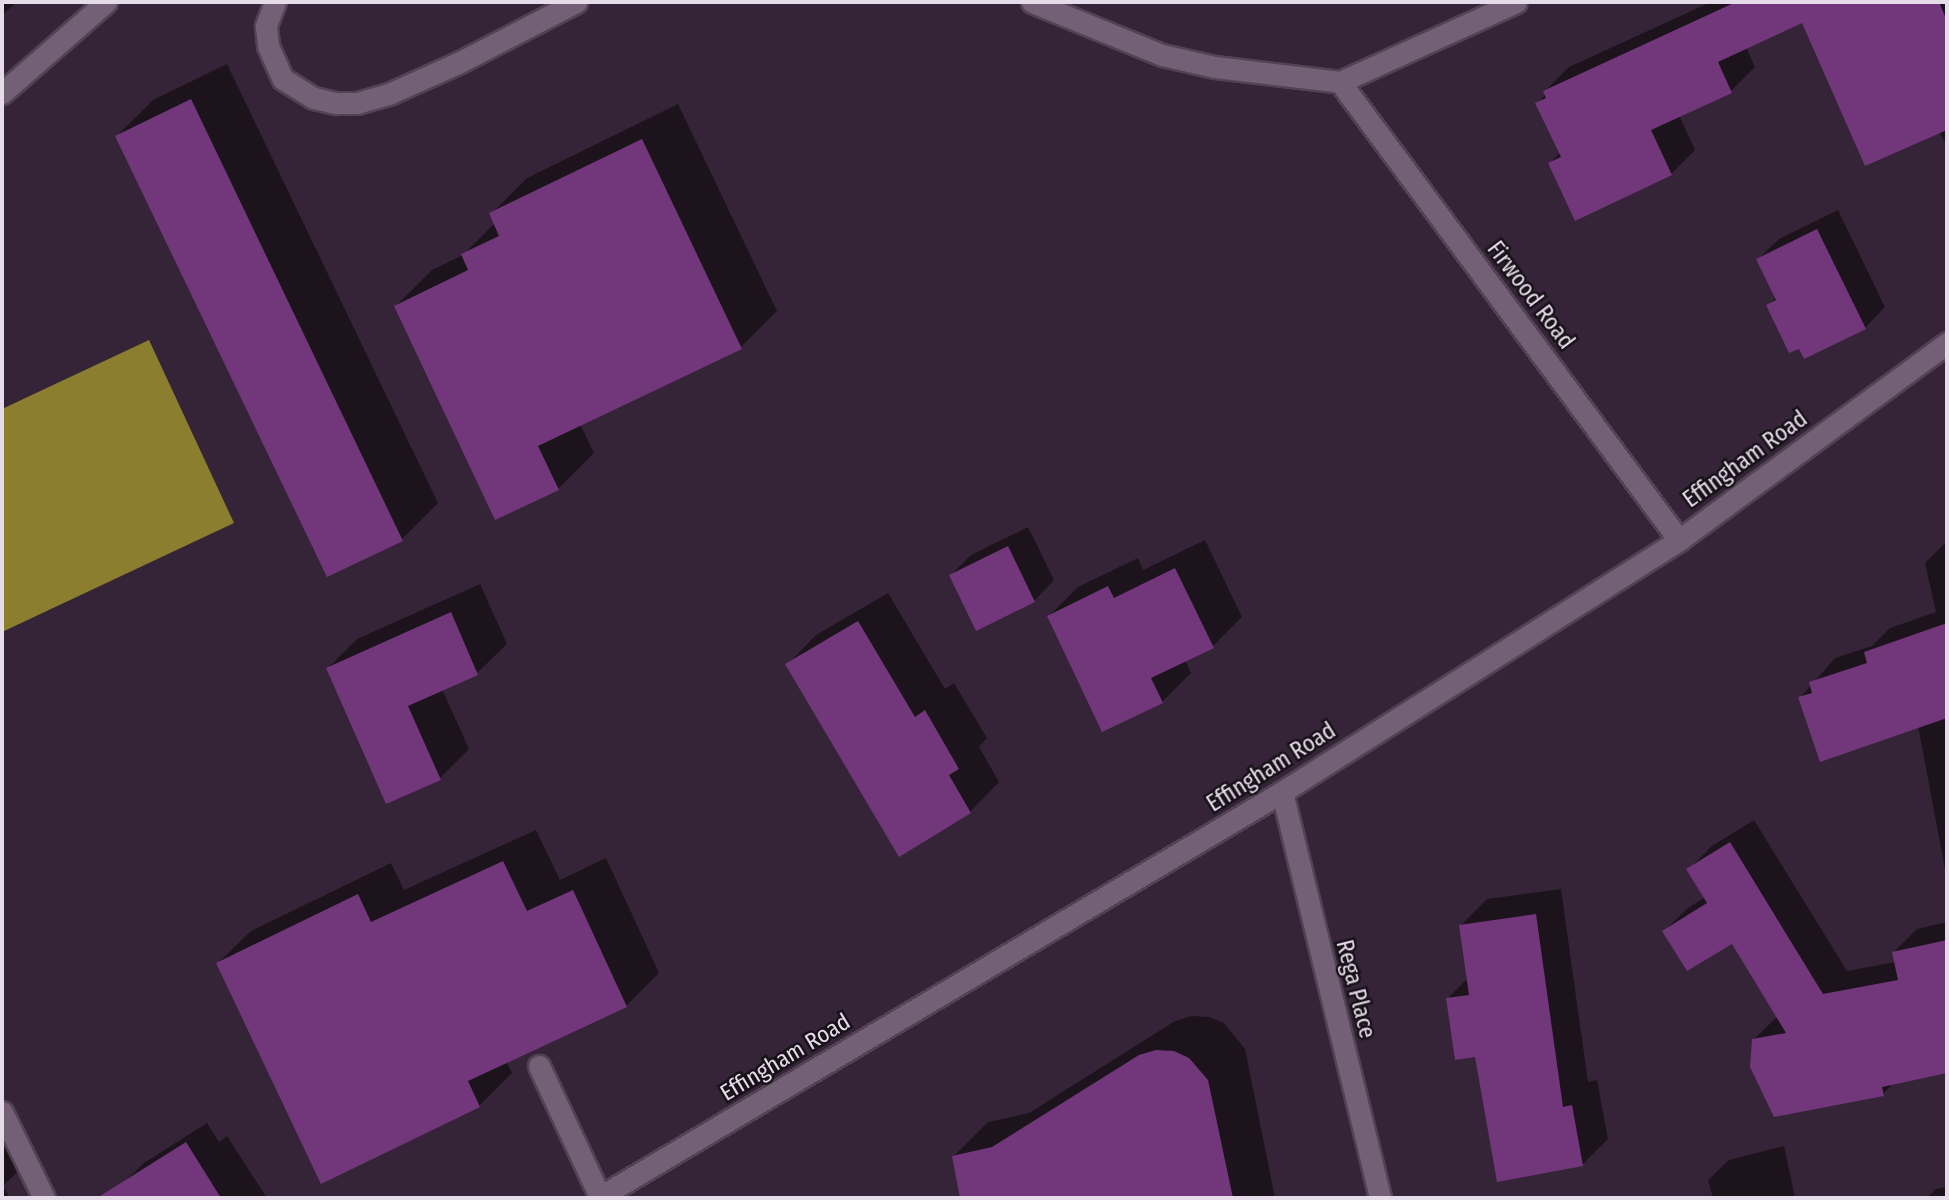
<!DOCTYPE html>
<html>
<head>
<meta charset="utf-8">
<style>
	body { margin:0 }
	#map { position:relative; width:1949px; height:1200px; overflow:hidden; background:#352438; font-family:"Fira Sans Condensed",sans-serif }
	div>[style] { position:absolute }
	.water>* { inset:0; background:#8b7e2f }
	.shadow>* { inset:0; background:#0007 }
	.building>* { inset:0; background:#72377b }
	.roads { filter:drop-shadow(2px 0 #514353) drop-shadow(-2px 0 #514353) drop-shadow(0 2px #514353) drop-shadow(0 -2px #514353) }
	.minor>* { height:21px; margin:-10.5px; padding:0 10.5px; transform-origin:10.5px; border-radius:10.5px; background:#746076 }
	span { translate:-50% -50%; white-space:nowrap; text-align:center; line-height:1.15; -webkit-text-stroke:5px #18111a; paint-order:stroke }
	.street-label { font-size:23px; color:#e6dbe8 }
	.frame { position:absolute; inset:0; border:4px solid #e6dbe8; pointer-events:none }
</style>
</head>
<body>
<div id="map">
	<div class="water">
		<div style="clip-path:polygon(149px 340px,234px 523px,2px 632px,2px 409px)"></div>
	</div>
	<div class="shadow">
		<div style="clip-path:polygon(2px 2px,17px 2px,2px 15px)"></div>
		<div style="clip-path:polygon(1711px 2px,1891px 2px,1894px 8px,1909px 2px,1947px 2px,1947px 147px,1939px 131px,1803px 20px,1746px 47px,1755px 67px,1731px 91px,1679px 115px,1695px 150px,1671px 174px,1550px 163px,1561px 152px,1537px 103px,1546px 94px,1545px 91px,1569px 67px)"></div>
		<div style="clip-path:polygon(227px 64px,438px 503px,402px 539px,117px 136px,153px 100px)"></div>
		<div style="clip-path:polygon(678px 104px,777px 311px,741px 347px,580px 424px,594px 453px,558px 489px,396px 306px,432px 270px,463px 255px,495px 223px,491px 214px,527px 178px)"></div>
		<div style="clip-path:polygon(1838px 210px,1885px 307px,1865px 328px,1768px 306px,1776px 297px,1758px 259px,1779px 239px)"></div>
		<div style="clip-path:polygon(1028px 527px,1054px 580px,1034px 601px,951px 575px,971px 555px)"></div>
		<div style="clip-path:polygon(1205px 540px,1242px 617px,1213px 646px,1185px 660px,1191px 673px,1162px 702px,1049px 616px,1078px 587px,1138px 558px,1143px 570px)"></div>
		<div style="clip-path:polygon(1947px 541px,1947px 880px,1918px 726px,1800px 698px,1835px 658px,1872px 646px,1890px 628px,1936px 612px,1925px 563px)"></div>
		<div style="clip-path:polygon(480px 584px,507px 644px,477px 673px,442px 689px,469px 749px,440px 778px,328px 668px,357px 639px)"></div>
		<div style="clip-path:polygon(888px 593px,945px 689px,954px 683px,987px 738px,979px 747px,999px 782px,970px 812px,787px 665px,816px 635px)"></div>
		<div style="clip-path:polygon(1754px 820px,1847px 971px,1896px 962px,1894px 952px,1917px 929px,1947px 922px,1947px 1071px,1894px 1083px,1883px 1094px,1753px 1040px,1778px 1016px,1732px 941px,1664px 931px,1688px 908px,1705px 897px,1688px 870px,1712px 846px)"></div>
		<div style="clip-path:polygon(536px 830px,560px 880px,606px 858px,659px 973px,626px 1006px,506px 1061px,512px 1073px,479px 1106px,218px 963px,251px 931px,391px 863px,404px 890px)"></div>
		<div style="clip-path:polygon(1561px 889px,1588px 1082px,1597px 1080px,1608px 1139px,1582px 1165px,1477px 1056px,1448px 998px,1468px 978px,1461px 925px,1487px 899px)"></div>
		<div style="clip-path:polygon(1192px 1016px,1209px 1017px,1224px 1023px,1245px 1049px,1275px 1198px,962px 1198px,954px 1156px,988px 1122px,1029px 1113px,1175px 1021px)"></div>
		<div style="clip-path:polygon(2px 1104px,30px 1159px,3px 1186px,10px 1198px,2px 1198px)"></div>
		<div style="clip-path:polygon(207px 1123px,219px 1142px,227px 1136px,267px 1198px,133px 1198px,123px 1183px,144px 1163px)"></div>
		<div style="clip-path:polygon(1784px 1146px,1795px 1198px,1713px 1198px,1708px 1180px,1729px 1160px)"></div>
		<div style="clip-path:polygon(1947px 1187px,1947px 1198px,1927px 1198px,1936px 1189px)"></div>
	</div>
	<div class="building">
		<div style="clip-path:polygon(1736px 2px,1939px 2px,1947px 21px,1947px 130px,1865px 166px,1802px 23px,1718px 62px,1732px 93px,1651px 130px,1672px 175px,1575px 221px,1548px 163px,1561px 157px,1535px 103px,1546px 98px,1543px 91px)"></div>
		<div style="clip-path:polygon(191px 99px,403px 541px,327px 577px,115px 136px)"></div>
		<div style="clip-path:polygon(642px 139px,742px 349px,538px 446px,559px 490px,495px 520px,394px 306px,468px 270px,461px 254px,499px 236px,489px 213px)"></div>
		<div style="clip-path:polygon(1817px 229px,1866px 329px,1804px 359px,1799px 349px,1789px 353px,1766px 305px,1776px 300px,1756px 259px)"></div>
		<div style="clip-path:polygon(1008px 546px,1035px 602px,976px 631px,949px 575px)"></div>
		<div style="clip-path:polygon(1175px 568px,1214px 648px,1151px 678px,1163px 703px,1102px 732px,1047px 616px,1108px 586px,1114px 598px)"></div>
		<div style="clip-path:polygon(451px 612px,478px 675px,408px 706px,441px 780px,386px 804px,326px 668px)"></div>
		<div style="clip-path:polygon(858px 621px,915px 717px,925px 710px,959px 769px,949px 775px,971px 813px,899px 857px,785px 664px)"></div>
		<div style="clip-path:polygon(1947px 623px,1947px 718px,1820px 762px,1798px 697px,1812px 693px,1809px 682px,1867px 663px,1864px 652px)"></div>
		<div style="clip-path:polygon(1730px 842px,1823px 994px,1898px 980px,1892px 952px,1947px 940px,1947px 1073px,1882px 1087px,1884px 1096px,1774px 1117px,1750px 1067px,1752px 1039px,1786px 1033px,1732px 944px,1687px 971px,1662px 931px,1707px 903px,1686px 869px)"></div>
		<div style="clip-path:polygon(503px 861px,527px 911px,573px 890px,627px 1007px,468px 1081px,480px 1107px,321px 1184px,216px 963px,358px 894px,371px 922px)"></div>
		<div style="clip-path:polygon(1536px 914px,1563px 1107px,1572px 1105px,1583px 1166px,1497px 1182px,1475px 1057px,1455px 1060px,1446px 998px,1469px 995px,1459px 925px)"></div>
		<div style="clip-path:polygon(1156px 1050px,1174px 1051px,1189px 1058px,1208px 1080px,1233px 1198px,960px 1198px,952px 1156px,992px 1147px,1139px 1055px)"></div>
		<div style="clip-path:polygon(186px 1142px,221px 1198px,97px 1198px)"></div>
	</div>
	<div class="roads">
		<div class="minor">
			<div style="left:275px;top:2px;width:26px;rotate:111deg"></div>
			<div style="left:266px;top:26px;width:20px;rotate:84deg"></div>
			<div style="left:268px;top:46px;width:36px;rotate:66deg"></div>
			<div style="left:283px;top:79px;width:36px;rotate:32deg"></div>
			<div style="left:314px;top:98px;width:23px;rotate:13deg"></div>
			<div style="left:336px;top:103px;width:21px"></div>
			<div style="left:357px;top:103px;width:35px;rotate:-16deg"></div>
			<div style="left:391px;top:93px;width:76px;rotate:-24.2deg"></div>
			<div style="left:460px;top:62px;width:131px;rotate:-27.3deg"></div>
			<div style="left:1032px;top:2px;width:140px;rotate:22.2deg"></div>
			<div style="left:1162px;top:55px;width:54px;rotate:12.8deg"></div>
			<div style="left:1215px;top:67px;width:126px;rotate:6.8deg"></div>
			<div style="left:1340px;top:82px;width:193px;rotate:-24.4deg"></div>
			<div style="left:1340px;top:82px;width:570px;rotate:53.49deg"></div>
			<div style="left:2px;top:93px;width:138px;rotate:-41.2deg"></div>
			<div style="left:1282px;top:792px;width:418px;rotate:76.4deg"></div>
			<div style="left:539px;top:1066px;width:145px;rotate:65deg"></div>
			<div style="left:2px;top:1112px;width:96px;rotate:64deg"></div>
			<div style="left:598px;top:1198px;width:795px;rotate:-30.69deg"></div>
			<div style="left:1282px;top:792px;width:470px;rotate:-32.4deg"></div>
			<div style="left:1679px;top:540px;width:333px;rotate:-36.3deg"></div>
		</div>
	</div>
	<div class="street-label">
		<span style="left:1531px;top:295px;rotate:53deg">Firwood Road</span>
		<span style="left:1745px;top:459px;rotate:-36deg">Effingham Road</span>
		<span style="left:1271px;top:767px;rotate:-32deg">Effingham Road</span>
		<span style="left:1356px;top:989px;rotate:76deg">Rega Place</span>
		<span style="left:785px;top:1057px;rotate:-31deg">Effingham Road</span>
	</div>
	<div class="frame"></div>
</div>
</body>
</html>
